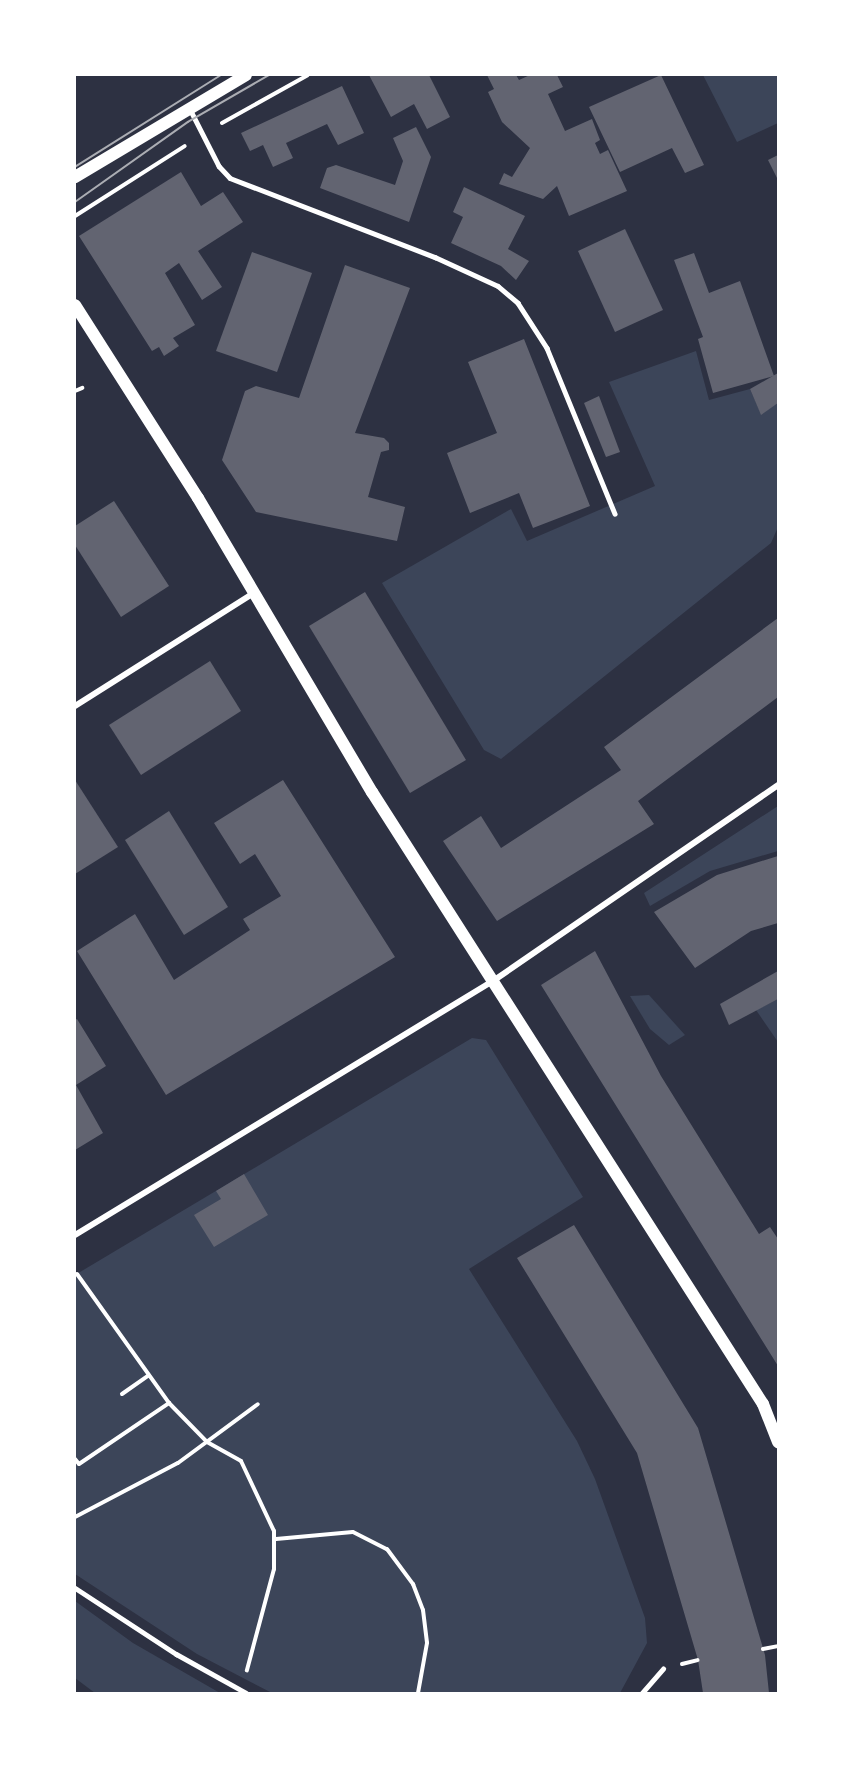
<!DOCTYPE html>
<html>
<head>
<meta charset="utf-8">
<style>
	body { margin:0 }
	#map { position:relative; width:853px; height:1768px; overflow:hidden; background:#2d3142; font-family:"IBM Plex Sans",sans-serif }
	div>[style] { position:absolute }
	.green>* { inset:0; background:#3c4559 }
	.building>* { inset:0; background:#626471 }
	.path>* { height:4px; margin:-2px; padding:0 2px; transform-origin:2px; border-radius:2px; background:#fff }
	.service>* { height:4.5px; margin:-2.25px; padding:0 2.25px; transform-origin:2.25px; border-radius:2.25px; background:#fff }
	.pedestrian>* { height:5px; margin:-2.5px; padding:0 2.5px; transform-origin:2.5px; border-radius:2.5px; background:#fff }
	.minor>* { height:6px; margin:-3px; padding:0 3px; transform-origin:3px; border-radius:3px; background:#fff }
	.secondary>* { height:12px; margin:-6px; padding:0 6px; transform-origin:6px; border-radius:6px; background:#fff }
	.tram>* { height:1.5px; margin:-0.75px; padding:0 0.75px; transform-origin:0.75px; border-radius:0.75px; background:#abadb3 }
	span { translate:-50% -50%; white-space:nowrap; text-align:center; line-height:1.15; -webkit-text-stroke:5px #fff; paint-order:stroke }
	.frame { position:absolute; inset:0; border:76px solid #fff; pointer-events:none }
</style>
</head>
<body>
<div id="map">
	<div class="green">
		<div style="clip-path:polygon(703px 75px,778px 75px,778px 123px,737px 142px)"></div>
		<div style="clip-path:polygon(696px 351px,709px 400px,750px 389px,761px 414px,778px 403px,778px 527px,771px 543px,501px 759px,484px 750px,382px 583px,511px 509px,527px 541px,655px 486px,609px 382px)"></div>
		<div style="clip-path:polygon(778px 806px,778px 851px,710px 871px,650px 906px,644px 893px)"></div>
		<div style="clip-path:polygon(649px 995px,685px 1035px,669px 1045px,650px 1029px,630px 996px)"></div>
		<div style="clip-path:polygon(778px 999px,778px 1042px,756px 1010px)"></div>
		<div style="clip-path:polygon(472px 1038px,486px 1040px,583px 1197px,469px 1269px,577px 1441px,595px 1479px,645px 1618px,647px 1643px,620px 1693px,272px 1693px,197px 1654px,75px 1574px,75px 1275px)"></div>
		<div style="clip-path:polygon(75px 1601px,133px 1643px,220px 1693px,95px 1693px,75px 1678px)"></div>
	</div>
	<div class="building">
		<div style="clip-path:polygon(369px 75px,429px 75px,450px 117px,427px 129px,414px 104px,391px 117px)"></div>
		<div style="clip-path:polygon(487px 75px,516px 75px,519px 80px,530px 75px,557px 75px,563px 87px,548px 94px,565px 131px,592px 119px,600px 140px,595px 143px,600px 154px,608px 150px,627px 191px,569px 216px,557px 186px,543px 199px,499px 184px,504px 173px,512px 177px,530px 148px,502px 122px,488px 92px,494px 89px)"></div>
		<div style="clip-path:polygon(661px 75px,704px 165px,685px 173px,672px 148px,620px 172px,589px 107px)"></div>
		<div style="clip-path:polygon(342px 86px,364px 133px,338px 145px,327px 124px,286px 143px,293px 158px,273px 167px,263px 145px,250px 151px,241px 133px)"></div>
		<div style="clip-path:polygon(416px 127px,431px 157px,409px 222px,320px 188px,327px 168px,336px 165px,395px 185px,403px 161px,393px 138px)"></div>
		<div style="clip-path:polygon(778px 155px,778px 180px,768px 160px)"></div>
		<div style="clip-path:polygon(181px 172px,201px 206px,223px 192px,243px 222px,198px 251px,222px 287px,202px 300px,179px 263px,165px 273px,195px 325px,173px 338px,179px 346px,164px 356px,159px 347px,152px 351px,79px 236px)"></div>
		<div style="clip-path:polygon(464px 187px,525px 216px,508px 249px,529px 261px,516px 280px,501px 266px,451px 243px,463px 217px,453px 212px)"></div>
		<div style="clip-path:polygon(625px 229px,663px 310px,615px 332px,578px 251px)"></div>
		<div style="clip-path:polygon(252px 252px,312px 273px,277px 372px,216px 351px)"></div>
		<div style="clip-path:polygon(694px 253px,709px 293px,740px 281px,774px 376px,713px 393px,698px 339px,703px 337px,674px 260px)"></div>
		<div style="clip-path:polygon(345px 265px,410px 288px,355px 433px,384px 438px,389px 443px,389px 450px,381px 452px,368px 497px,405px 507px,397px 541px,256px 512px,222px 460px,245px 391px,256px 386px,299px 398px)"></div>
		<div style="clip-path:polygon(524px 339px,590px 506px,533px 528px,519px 493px,470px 513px,447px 453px,497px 433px,468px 362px)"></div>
		<div style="clip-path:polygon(778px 373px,778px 403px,761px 415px,750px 389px)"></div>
		<div style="clip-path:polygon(599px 396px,620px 452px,606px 457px,584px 403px)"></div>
		<div style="clip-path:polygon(114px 501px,169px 586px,121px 617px,75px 545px,75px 526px)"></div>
		<div style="clip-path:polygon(365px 592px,466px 760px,410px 793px,309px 626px)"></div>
		<div style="clip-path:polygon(778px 618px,778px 697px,638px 801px,654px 824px,497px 921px,443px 841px,481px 816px,501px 848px,621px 770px,604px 747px)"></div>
		<div style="clip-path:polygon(210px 661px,241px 711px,141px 775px,109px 725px)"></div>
		<div style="clip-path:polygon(75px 780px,118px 847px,75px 874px)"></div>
		<div style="clip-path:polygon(283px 780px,395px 957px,166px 1095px,77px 951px,135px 914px,174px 980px,250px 930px,243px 919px,281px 896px,255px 854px,240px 864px,214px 823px)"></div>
		<div style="clip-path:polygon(169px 811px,228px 907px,184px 935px,125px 840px)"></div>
		<div style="clip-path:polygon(778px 856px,778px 923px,751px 931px,695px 968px,654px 912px,717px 875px)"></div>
		<div style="clip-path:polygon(595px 951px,661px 1076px,759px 1234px,770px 1227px,778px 1239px,778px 1366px,541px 985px)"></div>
		<div style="clip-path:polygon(778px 971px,778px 999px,729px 1025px,720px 1004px)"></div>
		<div style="clip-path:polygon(77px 1019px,106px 1066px,76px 1085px,103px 1133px,75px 1150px,75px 1020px)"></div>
		<div style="clip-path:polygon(244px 1174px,268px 1215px,214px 1247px,194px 1215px,221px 1199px,216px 1191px)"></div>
		<div style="clip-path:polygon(574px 1225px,698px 1428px,765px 1655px,769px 1693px,703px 1693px,698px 1660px,637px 1453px,517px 1258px)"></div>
	</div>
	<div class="path">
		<div style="left:222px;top:123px;width:98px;rotate:-29.2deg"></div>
		<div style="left:75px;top:216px;width:130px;rotate:-32.5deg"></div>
		<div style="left:75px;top:391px;width:8px;rotate:-23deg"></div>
		<div style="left:77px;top:1274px;width:158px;rotate:54.5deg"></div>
		<div style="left:169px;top:1403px;width:54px;rotate:45.7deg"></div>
		<div style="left:207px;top:1442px;width:39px;rotate:29deg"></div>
		<div style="left:241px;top:1461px;width:77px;rotate:64.8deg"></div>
		<div style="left:274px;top:1531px;width:38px;rotate:90deg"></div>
		<div style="left:274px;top:1569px;width:105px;rotate:105deg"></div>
		<div style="left:122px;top:1394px;width:32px;rotate:-35deg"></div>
		<div style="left:75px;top:1459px;width:6px;rotate:51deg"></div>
		<div style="left:79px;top:1464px;width:109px;rotate:-34.1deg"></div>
		<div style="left:75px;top:1517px;width:116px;rotate:-27.7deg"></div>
		<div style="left:178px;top:1463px;width:99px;rotate:-36.4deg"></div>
		<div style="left:276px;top:1539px;width:77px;rotate:-5.2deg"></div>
		<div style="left:353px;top:1532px;width:38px;rotate:27deg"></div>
		<div style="left:387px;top:1549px;width:44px;rotate:53.4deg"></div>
		<div style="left:413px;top:1584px;width:28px;rotate:69deg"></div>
		<div style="left:423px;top:1610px;width:33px;rotate:83deg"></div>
		<div style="left:427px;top:1643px;width:51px;rotate:100.2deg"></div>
		<div style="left:763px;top:1649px;width:15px;rotate:-11deg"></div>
		<div style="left:682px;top:1664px;width:16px;rotate:-14deg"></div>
	</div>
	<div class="service">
		<div style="left:190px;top:109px;width:64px;rotate:63deg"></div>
		<div style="left:219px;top:166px;width:16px;rotate:47deg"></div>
		<div style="left:230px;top:178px;width:220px;rotate:21.1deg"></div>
		<div style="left:435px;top:257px;width:69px;rotate:24.7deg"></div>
		<div style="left:498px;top:286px;width:26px;rotate:40deg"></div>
		<div style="left:518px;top:303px;width:54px;rotate:57.2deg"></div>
		<div style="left:547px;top:348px;width:179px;rotate:67.7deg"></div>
		<div style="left:642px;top:1693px;width:32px;rotate:-49deg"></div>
	</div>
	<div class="pedestrian">
		<div style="left:75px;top:1588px;width:121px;rotate:33.2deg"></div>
		<div style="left:176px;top:1654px;width:80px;rotate:29.1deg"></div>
	</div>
	<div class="minor">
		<div style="left:75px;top:706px;width:212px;rotate:-32.3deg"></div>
		<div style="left:75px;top:1235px;width:489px;rotate:-31.3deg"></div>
		<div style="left:493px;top:981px;width:346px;rotate:-34.5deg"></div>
	</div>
	<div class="secondary">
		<div style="left:75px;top:177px;width:199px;rotate:-30.8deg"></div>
		<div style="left:75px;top:305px;width:229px;rotate:57.5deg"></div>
		<div style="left:198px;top:498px;width:342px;rotate:59.4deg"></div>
		<div style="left:372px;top:792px;width:726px;rotate:57.43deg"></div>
		<div style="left:763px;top:1404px;width:41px;rotate:68.5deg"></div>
	</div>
	<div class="tram">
		<div style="left:75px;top:167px;width:173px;rotate:-32.2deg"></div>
		<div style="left:75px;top:202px;width:138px;rotate:-35.3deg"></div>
		<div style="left:188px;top:122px;width:94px;rotate:-30.1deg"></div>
	</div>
	<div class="frame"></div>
</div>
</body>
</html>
